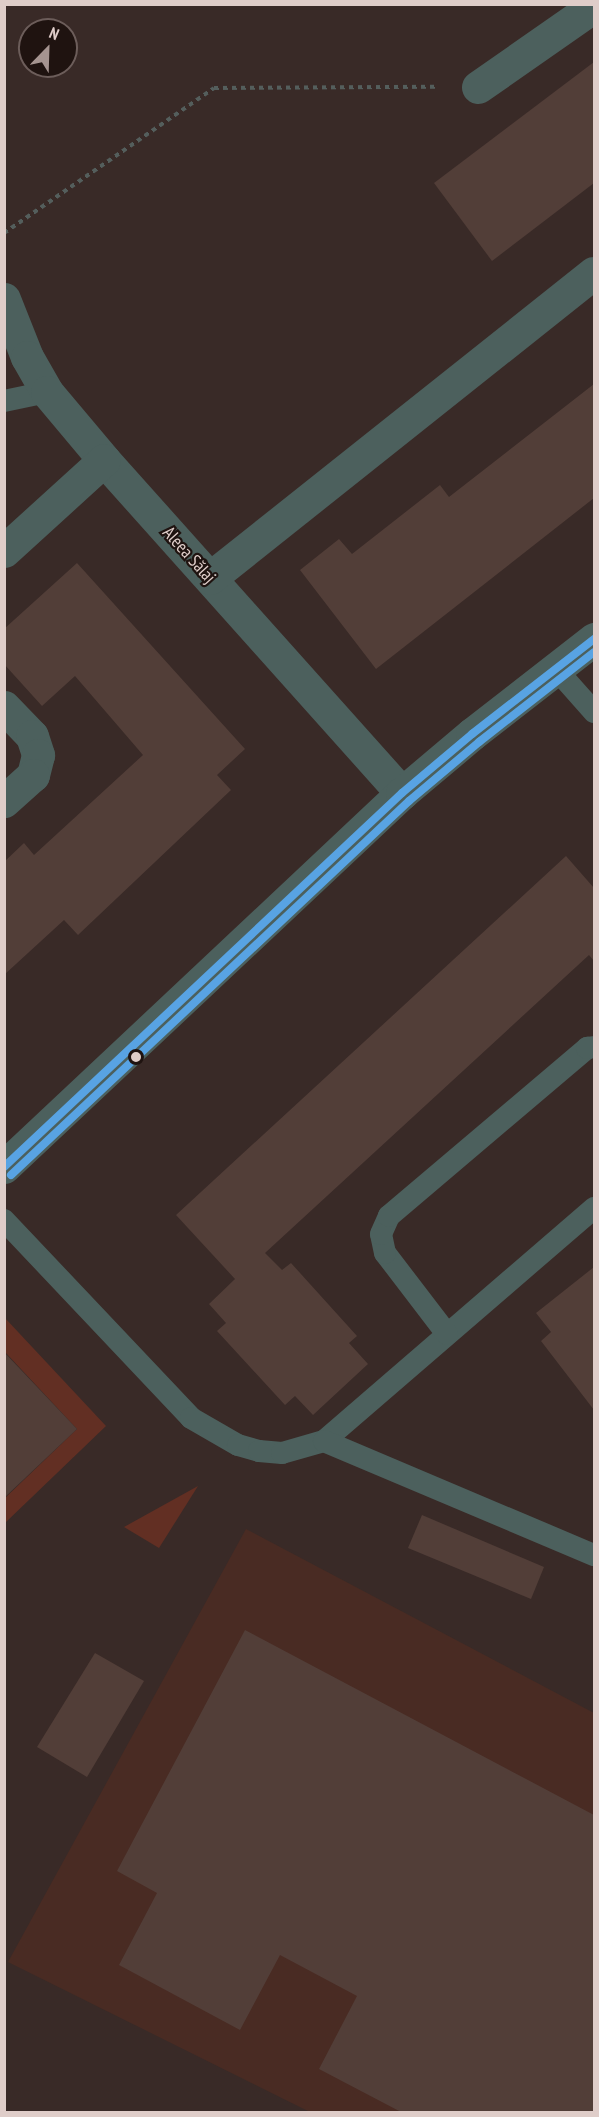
<!DOCTYPE html>
<html>
<head>
<meta charset="utf-8">
<style>
	body { margin:0 }
	#map { position:relative; width:599px; height:2117px; overflow:hidden; background:#392a27; font-family:"PT Sans Narrow",sans-serif }
	div>[style] { position:absolute }
	.built>* { inset:0; background:#492b23 }
	.green>* { inset:0; background:#622f23 }
	.building>* { inset:0; background:#523e38 }
	.path>* { height:4px; margin-top:-2px; transform-origin:0; background:repeating-linear-gradient(90deg,#545e5c 0 4.5px,transparent 0 9px) }
	.service>* { height:22px; margin:-11px; padding:0 11px; transform-origin:11px; border-radius:11px; background:#4c605d }
	.minor>* { height:33px; margin:-16.5px; padding:0 16.5px; transform-origin:16.5px; border-radius:16.5px; background:#4c605d }
	.tertiary>* { height:33px; margin:-16.5px; padding:0 16.5px; transform-origin:16.5px; border-radius:16.5px; background:#4c605d }
	.bus-1>* { height:8px; margin:-4px; padding:0 4px; transform-origin:4px; border-radius:4px; background:#58a3e3 }
	.bus-2>* { height:8px; margin:-4px; padding:0 4px; transform-origin:4px; border-radius:4px; background:#58a3e3 }
	.dots>* { width:16px; height:16px; translate:-50% -50%; box-sizing:border-box; border:3px solid #1f1310; border-radius:50% }
	span { translate:-50% -50%; white-space:nowrap; text-align:center; line-height:1.15; -webkit-text-stroke:4.5px #1f1310; paint-order:stroke }
	.street-label { font-size:18px; color:#dfcdc9 }
	.frame { position:absolute; inset:0; border:6px solid #dfcdc9; pointer-events:none }
	.north { position:absolute; left:18px; top:18px; width:60px; height:60px; box-sizing:border-box; background:#1f1310; border:2px solid #6c5d5a; border-radius:50%; rotate:23deg; font-size:16px; font-weight:700; line-height:24px; text-align:center; color:#dfcdc9 }
	.north::after { content:''; display:block; margin:auto; width:21px; height:27px; background:#a59490; clip-path:polygon(50% 0,100% 100%,50% 72%,0 100%) }
</style>
</head>
<body>
<div id="map">
	<div class="built">
		<div style="clip-path:polygon(246px 1529px,594px 1713px,594px 2112px,310px 2112px,8px 1962px)"></div>
	</div>
	<div class="green">
		<div style="clip-path:polygon(5px 1318px,106px 1426px,5px 1523px,5px 1498px,77px 1429px,5px 1352px)"></div>
		<div style="clip-path:polygon(198px 1486px,159px 1548px,124px 1527px)"></div>
	</div>
	<div class="building">
		<div style="clip-path:polygon(594px 62px,594px 183px,492px 261px,434px 183px)"></div>
		<div style="clip-path:polygon(594px 384px,594px 498px,376px 669px,300px 570px,339px 539px,352px 554px,440px 485px,449px 497px)"></div>
		<div style="clip-path:polygon(77px 563px,245px 749px,217px 775px,231px 790px,78px 935px,64px 920px,4px 975px,4px 862px,24px 843px,34px 855px,143px 755px,75px 676px,42px 706px,4px 664px,4px 629px)"></div>
		<div style="clip-path:polygon(566px 856px,594px 888px,594px 961px,589px 955px,265px 1253px,282px 1270px,291px 1263px,357px 1336px,349px 1343px,368px 1364px,313px 1415px,295px 1396px,285px 1405px,217px 1331px,226px 1323px,209px 1304px,235px 1279px,176px 1215px)"></div>
		<div style="clip-path:polygon(594px 1267px,594px 1410px,541px 1341px,551px 1332px,536px 1313px)"></div>
		<div style="clip-path:polygon(4px 1352px,77px 1429px,4px 1498px)"></div>
		<div style="clip-path:polygon(422px 1515px,544px 1567px,531px 1599px,408px 1548px)"></div>
		<div style="clip-path:polygon(245px 1630px,594px 1815px,594px 2112px,401px 2112px,319px 2069px,357px 1996px,280px 1955px,240px 2030px,119px 1965px,157px 1893px,117px 1871px)"></div>
		<div style="clip-path:polygon(95px 1653px,144px 1681px,87px 1777px,37px 1747px)"></div>
	</div>
	<div class="path">
		<div style="left:4px;top:233px;width:255px;rotate:-34.6deg"></div>
		<div style="left:214px;top:88px;width:221px;rotate:-0.3deg"></div>
	</div>
	<div class="service">
		<div style="left:4px;top:401px;width:44px;rotate:-11.8deg"></div>
		<div style="left:555px;top:668px;width:59px;rotate:48.4deg"></div>
		<div style="left:4px;top:1220px;width:272px;rotate:46.6deg"></div>
		<div style="left:191px;top:1418px;width:54px;rotate:29.9deg"></div>
		<div style="left:238px;top:1445px;width:22px;rotate:16deg"></div>
		<div style="left:259px;top:1451px;width:23px;rotate:5deg"></div>
		<div style="left:282px;top:1453px;width:44px;rotate:-15.9deg"></div>
		<div style="left:324px;top:1441px;width:357px;rotate:-40.8deg"></div>
		<div style="left:447px;top:1334px;width:102px;rotate:-127.4deg"></div>
		<div style="left:385px;top:1253px;width:19px;rotate:-102deg"></div>
		<div style="left:381px;top:1234px;width:20px;rotate:-66deg"></div>
		<div style="left:389px;top:1216px;width:260px;rotate:-40.3deg"></div>
		<div style="left:587px;top:1048px;width:7px;rotate:-8deg"></div>
		<div style="left:324px;top:1441px;width:293px;rotate:22.9deg"></div>
	</div>
	<div class="minor">
		<div style="left:478px;top:87px;width:141px;rotate:-34.9deg"></div>
		<div style="left:4px;top:299px;width:62px;rotate:68.4deg"></div>
		<div style="left:27px;top:357px;width:40px;rotate:60.3deg"></div>
		<div style="left:47px;top:392px;width:89px;rotate:50deg"></div>
		<div style="left:104px;top:460px;width:447px;rotate:48.2deg"></div>
		<div style="left:4px;top:551px;width:135px;rotate:-42.3deg"></div>
		<div style="left:210px;top:578px;width:490px;rotate:-38.5deg"></div>
		<div style="left:4px;top:707px;width:40px;rotate:46deg"></div>
		<div style="left:32px;top:736px;width:20px;rotate:72deg"></div>
		<div style="left:38px;top:755px;width:21px;rotate:104deg"></div>
		<div style="left:33px;top:775px;width:39px;rotate:138deg"></div>
	</div>
	<div class="tertiary">
		<div style="left:4px;top:1167px;width:546px;rotate:-43.22deg"></div>
		<div style="left:402px;top:793px;width:92px;rotate:-40.1deg"></div>
		<div style="left:472px;top:734px;width:155px;rotate:-37.9deg"></div>
	</div>
	<div class="bus-1">
		<div style="left:4px;top:1167px;width:546px;rotate:-43.22deg"></div>
		<div style="left:402px;top:793px;width:92px;rotate:-40.1deg"></div>
		<div style="left:472px;top:734px;width:155px;rotate:-37.9deg"></div>
	</div>
	<div class="bus-2">
		<div style="left:11px;top:1175px;width:546px;rotate:-43.22deg"></div>
		<div style="left:409px;top:801px;width:92px;rotate:-40.1deg"></div>
		<div style="left:479px;top:742px;width:146px;rotate:-38deg"></div>
	</div>
	<div class="dots">
		<div style="left:136px;top:1057px;background:#dfcdc9"></div>
	</div>
	<div class="street-label">
		<span style="left:189px;top:555px;rotate:48deg">Aleea Sălaj</span>
	</div>
	<div class="frame"></div>
	<div class="north">N</div>
</div>
</body>
</html>
